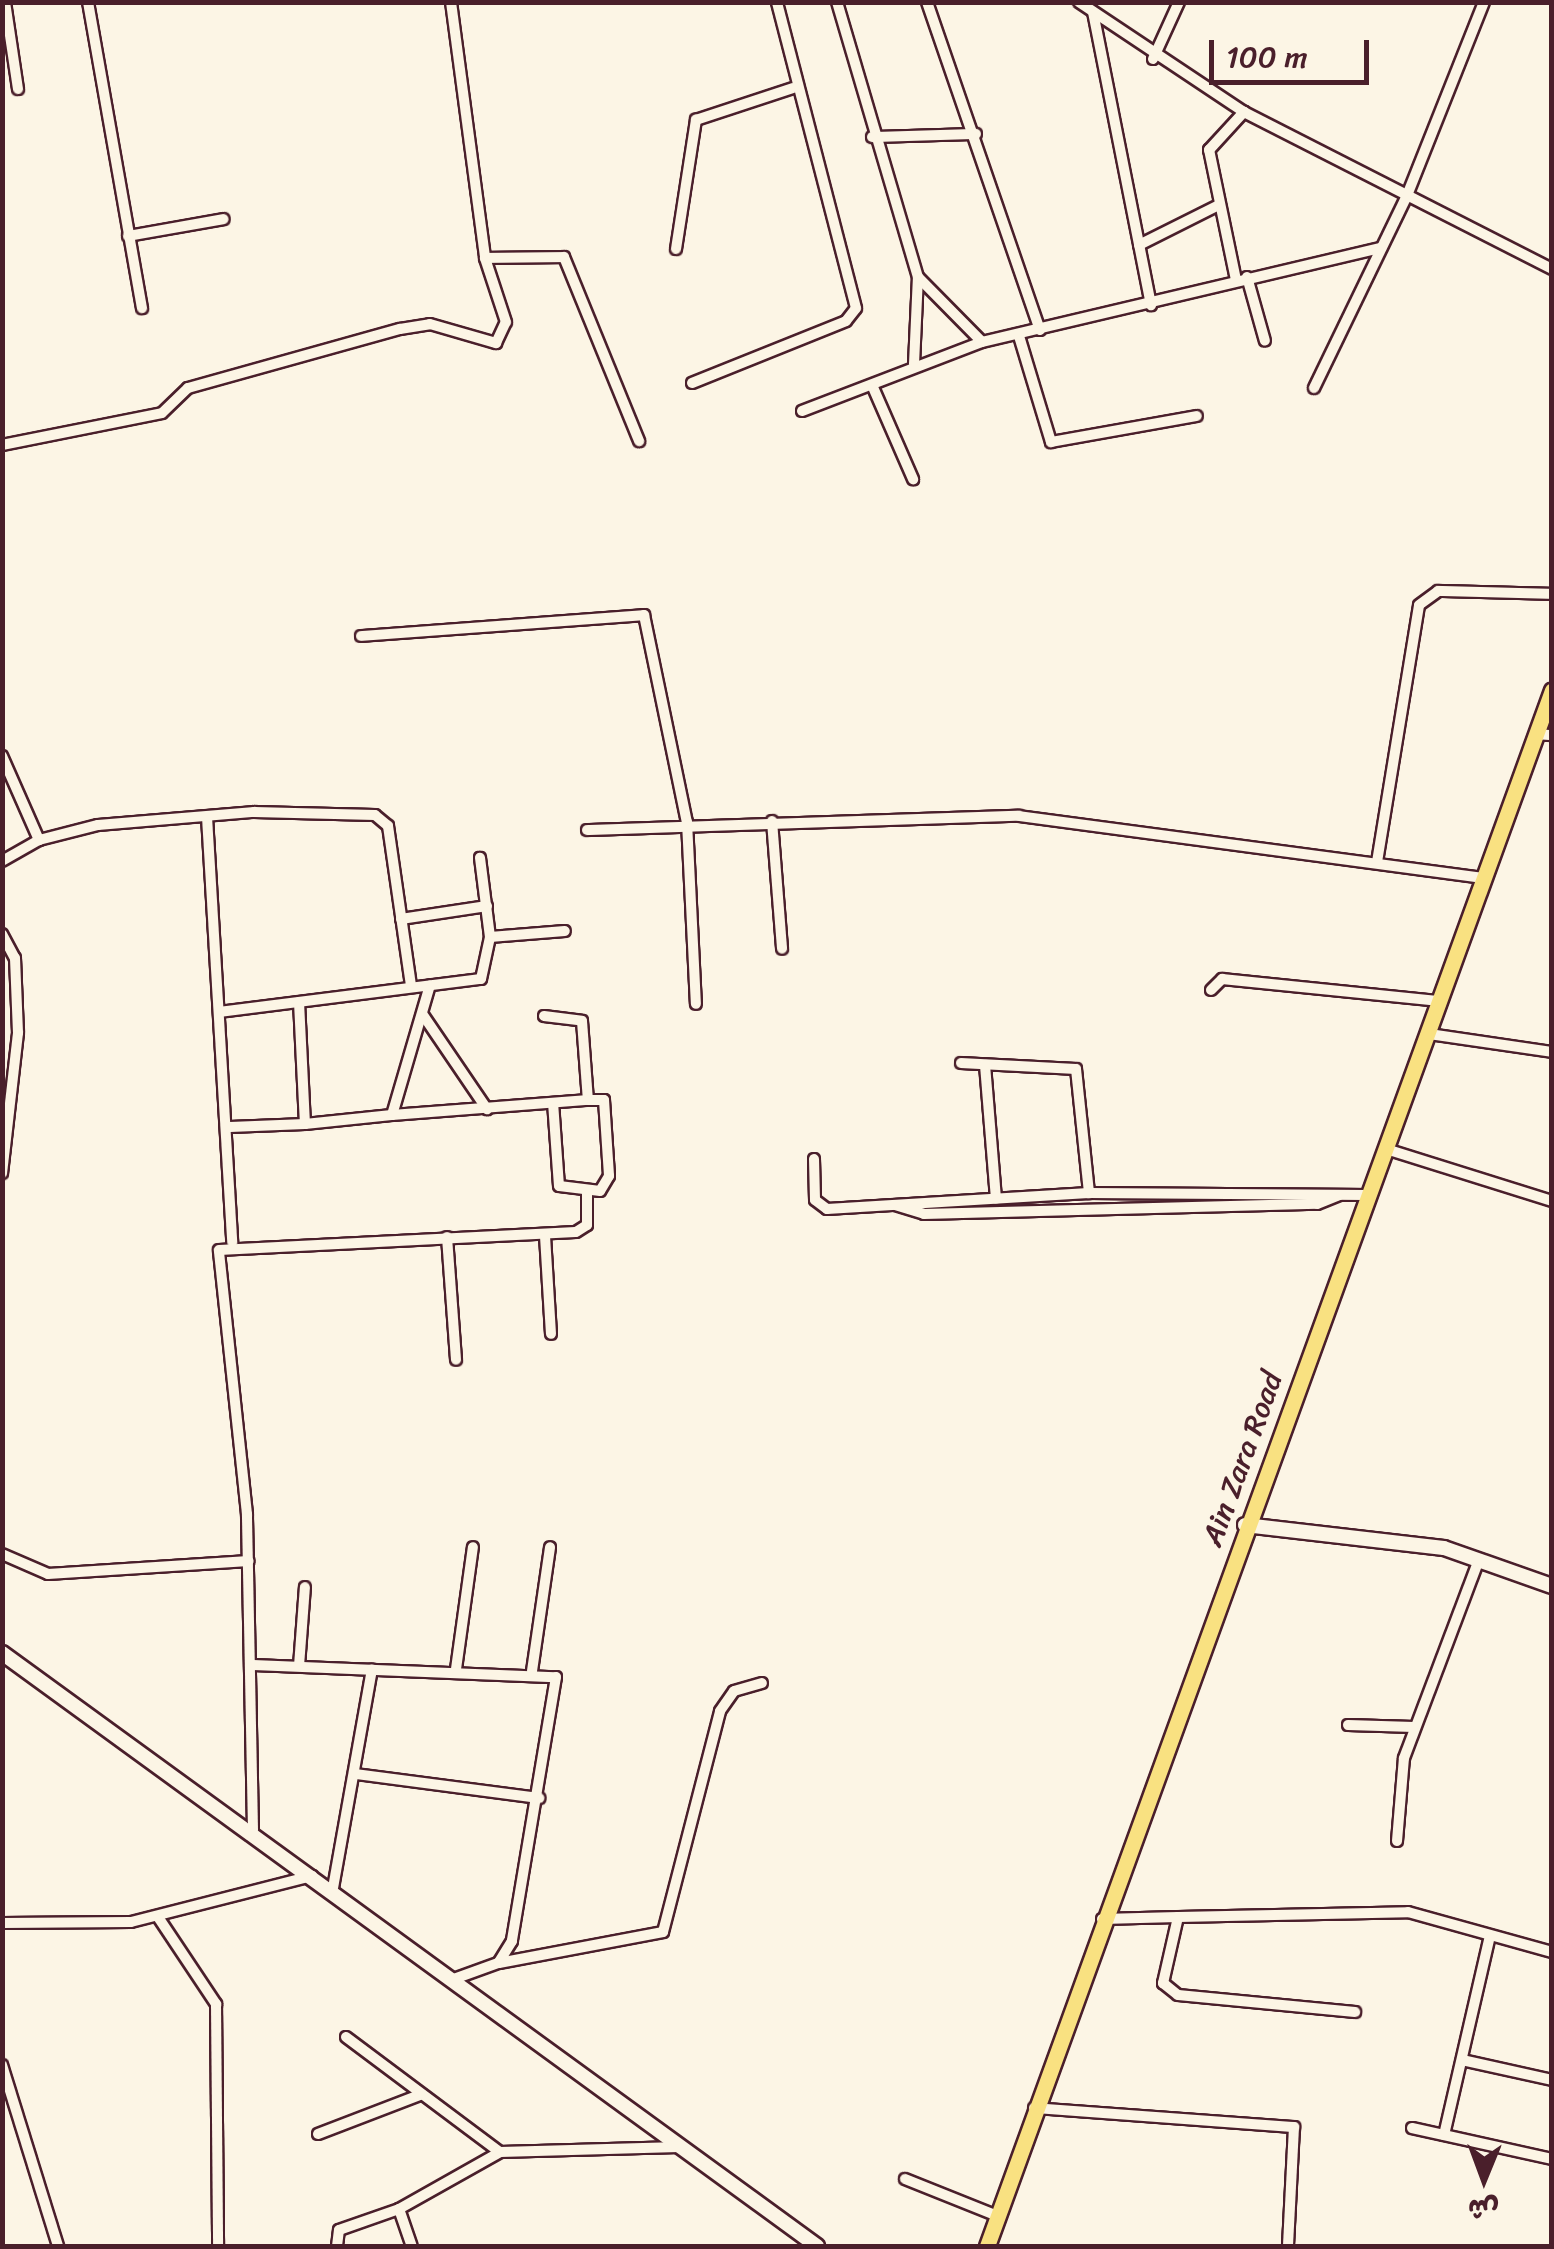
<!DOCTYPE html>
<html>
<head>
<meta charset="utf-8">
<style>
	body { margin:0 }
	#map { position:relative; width:1554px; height:2249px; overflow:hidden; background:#fcf5e5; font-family:Sriracha,"Playpen Sans Arabic",sans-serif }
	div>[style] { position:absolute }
	.roads { filter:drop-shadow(2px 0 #4a1f2b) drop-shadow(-2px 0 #4a1f2b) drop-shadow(0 2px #4a1f2b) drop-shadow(0 -2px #4a1f2b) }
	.street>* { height:10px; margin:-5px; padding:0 5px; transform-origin:5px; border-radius:5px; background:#fcf5e5 }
	.secondary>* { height:14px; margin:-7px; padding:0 7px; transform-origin:7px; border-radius:7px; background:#fcf5e5 }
	.primary>* { height:15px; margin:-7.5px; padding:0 7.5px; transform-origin:7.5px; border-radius:7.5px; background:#f9e181 }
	span { translate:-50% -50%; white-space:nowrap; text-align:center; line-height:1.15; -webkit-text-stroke:8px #fcf5e5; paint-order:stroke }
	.street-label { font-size:30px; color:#4a1f2b }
	.frame { position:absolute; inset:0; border:5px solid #4a1f2b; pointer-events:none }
	.north { position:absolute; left:1434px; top:2129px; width:100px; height:100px; -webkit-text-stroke:8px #fcf5e5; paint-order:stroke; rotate:181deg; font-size:28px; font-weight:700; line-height:40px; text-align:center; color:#4a1f2b }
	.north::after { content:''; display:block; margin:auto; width:35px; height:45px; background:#4a1f2b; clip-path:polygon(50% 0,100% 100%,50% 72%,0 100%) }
	.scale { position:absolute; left:1209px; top:40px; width:160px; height:45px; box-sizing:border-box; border:5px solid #4a1f2b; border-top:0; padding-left:12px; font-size:30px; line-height:35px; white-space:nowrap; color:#4a1f2b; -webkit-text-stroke:8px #fcf5e5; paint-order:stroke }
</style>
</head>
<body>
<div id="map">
	<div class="roads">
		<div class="street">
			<div style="left:5px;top:2px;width:88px;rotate:81.5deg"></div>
			<div style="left:88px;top:2px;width:311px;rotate:80deg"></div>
			<div style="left:451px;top:2px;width:258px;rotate:82.4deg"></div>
			<div style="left:485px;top:258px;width:79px;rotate:-0.7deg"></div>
			<div style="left:564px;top:257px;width:199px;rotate:67.8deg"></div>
			<div style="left:837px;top:2px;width:287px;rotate:73.6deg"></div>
			<div style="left:918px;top:277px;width:91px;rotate:45.4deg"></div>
			<div style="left:927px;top:2px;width:347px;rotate:71deg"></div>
			<div style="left:1079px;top:2px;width:198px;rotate:33.7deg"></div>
			<div style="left:1244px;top:112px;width:346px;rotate:27deg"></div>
			<div style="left:1093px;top:12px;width:299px;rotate:78.8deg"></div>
			<div style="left:1153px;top:59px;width:63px;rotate:-65.5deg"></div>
			<div style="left:872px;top:137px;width:104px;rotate:-1.7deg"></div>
			<div style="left:128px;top:236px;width:97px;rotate:-10deg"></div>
			<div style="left:1139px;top:245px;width:89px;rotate:-26.6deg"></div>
			<div style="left:676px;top:249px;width:131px;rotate:-81.2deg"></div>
			<div style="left:696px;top:120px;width:102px;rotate:-18.3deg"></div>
			<div style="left:1247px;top:277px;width:66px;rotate:74.3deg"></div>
			<div style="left:1236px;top:280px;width:133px;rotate:-101.7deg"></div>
			<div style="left:1209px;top:150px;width:52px;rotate:-47.4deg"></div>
			<div style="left:1019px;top:336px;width:111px;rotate:73.2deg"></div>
			<div style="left:1051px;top:442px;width:148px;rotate:-10.1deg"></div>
			<div style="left:914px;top:364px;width:87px;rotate:-87.4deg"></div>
			<div style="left:692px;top:383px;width:166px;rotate:-21.9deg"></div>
			<div style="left:846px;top:321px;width:16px;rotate:-52deg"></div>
			<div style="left:856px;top:308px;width:316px;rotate:-104.5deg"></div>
			<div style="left:872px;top:385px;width:103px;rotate:66.4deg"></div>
			<div style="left:1314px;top:388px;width:211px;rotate:-64.2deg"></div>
			<div style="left:1406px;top:198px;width:211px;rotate:-68.3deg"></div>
			<div style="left:802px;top:411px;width:193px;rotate:-21deg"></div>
			<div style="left:982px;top:342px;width:410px;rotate:-13.3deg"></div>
			<div style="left:2px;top:445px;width:163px;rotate:-11.3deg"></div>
			<div style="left:162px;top:413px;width:36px;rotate:-44deg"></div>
			<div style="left:188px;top:388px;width:220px;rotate:-15.6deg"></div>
			<div style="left:400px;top:329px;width:30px;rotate:-9deg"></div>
			<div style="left:430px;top:324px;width:69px;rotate:16.1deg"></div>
			<div style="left:496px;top:343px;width:23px;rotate:-65deg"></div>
			<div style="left:506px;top:322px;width:67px;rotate:-108.2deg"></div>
			<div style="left:361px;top:636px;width:284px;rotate:-4.2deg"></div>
			<div style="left:644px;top:615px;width:211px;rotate:78.3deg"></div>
			<div style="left:687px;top:822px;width:182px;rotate:87.2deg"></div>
			<div style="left:1536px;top:734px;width:16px;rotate:4deg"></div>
			<div style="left:2px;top:756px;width:92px;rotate:66.2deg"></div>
			<div style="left:207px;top:817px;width:426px;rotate:86.6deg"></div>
			<div style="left:772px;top:821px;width:128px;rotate:85.5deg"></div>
			<div style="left:587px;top:830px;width:432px;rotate:-1.9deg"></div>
			<div style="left:1019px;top:816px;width:469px;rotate:7.6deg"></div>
			<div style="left:2px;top:861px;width:43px;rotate:-29.6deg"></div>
			<div style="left:39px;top:840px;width:61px;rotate:-14.3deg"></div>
			<div style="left:98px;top:825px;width:157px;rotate:-4.8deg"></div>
			<div style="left:254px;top:812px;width:121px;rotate:1.4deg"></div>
			<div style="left:375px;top:815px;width:17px;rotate:40deg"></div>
			<div style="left:388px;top:826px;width:161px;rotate:81.8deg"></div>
			<div style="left:1377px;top:862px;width:260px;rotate:-80.7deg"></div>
			<div style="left:1419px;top:605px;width:24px;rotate:-36deg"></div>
			<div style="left:1438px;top:591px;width:114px;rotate:1.5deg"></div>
			<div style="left:401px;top:919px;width:87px;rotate:-8.6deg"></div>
			<div style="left:2px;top:934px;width:27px;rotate:62deg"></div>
			<div style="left:15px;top:958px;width:75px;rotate:87.7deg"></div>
			<div style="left:18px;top:1033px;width:141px;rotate:96.5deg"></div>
			<div style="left:490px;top:937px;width:75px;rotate:-4.6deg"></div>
			<div style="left:1211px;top:990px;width:16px;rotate:-45deg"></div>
			<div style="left:1222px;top:979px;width:219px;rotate:5.8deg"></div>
			<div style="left:299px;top:1002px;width:122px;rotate:87.2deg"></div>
			<div style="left:219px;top:1012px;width:264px;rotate:-7.2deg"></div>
			<div style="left:481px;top:979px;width:43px;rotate:-77.9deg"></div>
			<div style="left:490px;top:937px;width:80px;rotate:-97.2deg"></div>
			<div style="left:423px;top:1015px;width:114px;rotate:55.8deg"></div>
			<div style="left:544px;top:1016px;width:38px;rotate:7deg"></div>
			<div style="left:582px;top:1021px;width:79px;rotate:85.7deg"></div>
			<div style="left:1429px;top:1034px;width:124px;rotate:8.3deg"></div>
			<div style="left:961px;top:1063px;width:115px;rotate:3deg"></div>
			<div style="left:1076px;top:1069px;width:125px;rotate:84deg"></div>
			<div style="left:985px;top:1065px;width:134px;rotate:85.3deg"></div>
			<div style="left:392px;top:1115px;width:135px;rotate:-73.7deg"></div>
			<div style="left:230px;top:1127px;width:75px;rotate:-2.3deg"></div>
			<div style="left:305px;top:1124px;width:87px;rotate:-5.9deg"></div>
			<div style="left:392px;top:1115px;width:197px;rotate:-4.4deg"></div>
			<div style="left:588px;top:1100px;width:16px"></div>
			<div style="left:604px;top:1100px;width:76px;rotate:86.2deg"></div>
			<div style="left:609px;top:1176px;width:17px;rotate:121deg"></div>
			<div style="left:600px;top:1191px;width:41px;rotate:-173deg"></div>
			<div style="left:559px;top:1186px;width:83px;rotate:-94.1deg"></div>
			<div style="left:1386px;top:1149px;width:174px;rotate:17.4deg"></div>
			<div style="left:814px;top:1159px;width:41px;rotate:88.6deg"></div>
			<div style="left:815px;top:1200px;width:15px;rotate:37deg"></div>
			<div style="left:827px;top:1209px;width:262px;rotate:-3.5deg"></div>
			<div style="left:1089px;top:1193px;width:278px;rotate:0.4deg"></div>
			<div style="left:895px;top:1205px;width:30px;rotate:17deg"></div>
			<div style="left:924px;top:1214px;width:393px;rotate:-1.5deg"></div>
			<div style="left:1317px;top:1204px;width:24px;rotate:-22deg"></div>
			<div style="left:545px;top:1236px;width:98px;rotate:86.5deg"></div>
			<div style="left:447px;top:1237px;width:123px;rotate:85.8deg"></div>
			<div style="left:2px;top:1554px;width:50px;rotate:23.5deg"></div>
			<div style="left:48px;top:1574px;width:201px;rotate:-3.7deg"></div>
			<div style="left:252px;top:1665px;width:304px;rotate:2.3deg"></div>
			<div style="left:556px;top:1677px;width:268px;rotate:99.5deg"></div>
			<div style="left:512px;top:1941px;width:26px;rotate:122deg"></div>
			<div style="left:498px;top:1963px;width:50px;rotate:160.1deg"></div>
			<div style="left:299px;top:1666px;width:79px;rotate:-85.7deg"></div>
			<div style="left:456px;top:1669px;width:123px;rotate:-82.1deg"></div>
			<div style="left:532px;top:1671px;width:125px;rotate:-81.7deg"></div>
			<div style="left:1348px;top:1725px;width:66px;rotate:1.7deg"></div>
			<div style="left:356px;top:1774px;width:185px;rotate:7.5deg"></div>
			<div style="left:253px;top:1830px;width:316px;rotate:-91.1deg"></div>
			<div style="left:247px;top:1514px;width:265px;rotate:-96.1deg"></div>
			<div style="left:219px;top:1250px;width:357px;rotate:-2.9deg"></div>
			<div style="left:576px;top:1232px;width:13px;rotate:-32deg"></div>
			<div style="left:587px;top:1225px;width:33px;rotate:-90deg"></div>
			<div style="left:1397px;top:1841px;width:83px;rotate:-85.2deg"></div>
			<div style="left:1404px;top:1758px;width:212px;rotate:-69.3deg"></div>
			<div style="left:333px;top:1888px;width:222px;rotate:-79.9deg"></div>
			<div style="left:158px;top:1917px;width:105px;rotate:56.3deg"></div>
			<div style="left:216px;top:2004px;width:242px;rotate:89.5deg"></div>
			<div style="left:1178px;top:1917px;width:230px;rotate:-1.2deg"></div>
			<div style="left:1408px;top:1912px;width:149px;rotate:15.5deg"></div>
			<div style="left:1102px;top:1919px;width:76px;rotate:-1.5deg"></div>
			<div style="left:1178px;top:1917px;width:68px;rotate:102.8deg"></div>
			<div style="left:1163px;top:1983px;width:19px;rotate:39deg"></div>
			<div style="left:1178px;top:1995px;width:178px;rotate:5.5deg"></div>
			<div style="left:2px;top:1923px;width:129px;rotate:-0.4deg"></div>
			<div style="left:131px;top:1922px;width:187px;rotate:-14.3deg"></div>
			<div style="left:499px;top:1963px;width:167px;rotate:-10.7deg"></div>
			<div style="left:663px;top:1932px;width:228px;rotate:-75.5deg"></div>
			<div style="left:720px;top:1711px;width:24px;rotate:-55deg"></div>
			<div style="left:734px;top:1691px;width:29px;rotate:-16deg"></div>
			<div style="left:346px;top:2037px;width:192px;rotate:36.8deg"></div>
			<div style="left:1462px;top:2060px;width:92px;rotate:12.5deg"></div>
			<div style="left:2px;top:2065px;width:189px;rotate:72.8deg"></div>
			<div style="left:1034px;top:2108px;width:261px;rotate:4.2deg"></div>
			<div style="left:1294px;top:2127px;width:119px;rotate:92.9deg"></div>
			<div style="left:1412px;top:2128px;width:143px;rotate:12.5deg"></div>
			<div style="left:318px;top:2134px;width:111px;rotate:-21deg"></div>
			<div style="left:1444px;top:2135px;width:204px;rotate:-77deg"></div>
			<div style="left:905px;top:2179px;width:97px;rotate:21.8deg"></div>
			<div style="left:399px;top:2209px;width:39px;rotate:71deg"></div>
			<div style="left:337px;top:2246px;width:16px;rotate:-83deg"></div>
			<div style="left:339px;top:2230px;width:64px;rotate:-19.3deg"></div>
			<div style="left:399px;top:2209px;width:116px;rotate:-29.4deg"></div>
			<div style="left:500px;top:2152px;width:179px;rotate:-1.6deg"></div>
		</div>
		<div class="secondary">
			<div style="left:1245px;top:1525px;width:200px;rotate:6.6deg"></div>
			<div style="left:1444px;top:1548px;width:114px;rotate:19.4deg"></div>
			<div style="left:2px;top:1653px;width:1008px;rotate:36.04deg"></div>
		</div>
		<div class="primary">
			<div style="left:987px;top:2246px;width:1655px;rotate:-70.04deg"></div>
		</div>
	</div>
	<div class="street-label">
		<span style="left:1242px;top:1459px;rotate:-70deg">Ain Zara Road</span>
	</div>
	<div class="frame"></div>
	<div class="north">ش</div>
	<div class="scale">100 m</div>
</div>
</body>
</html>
